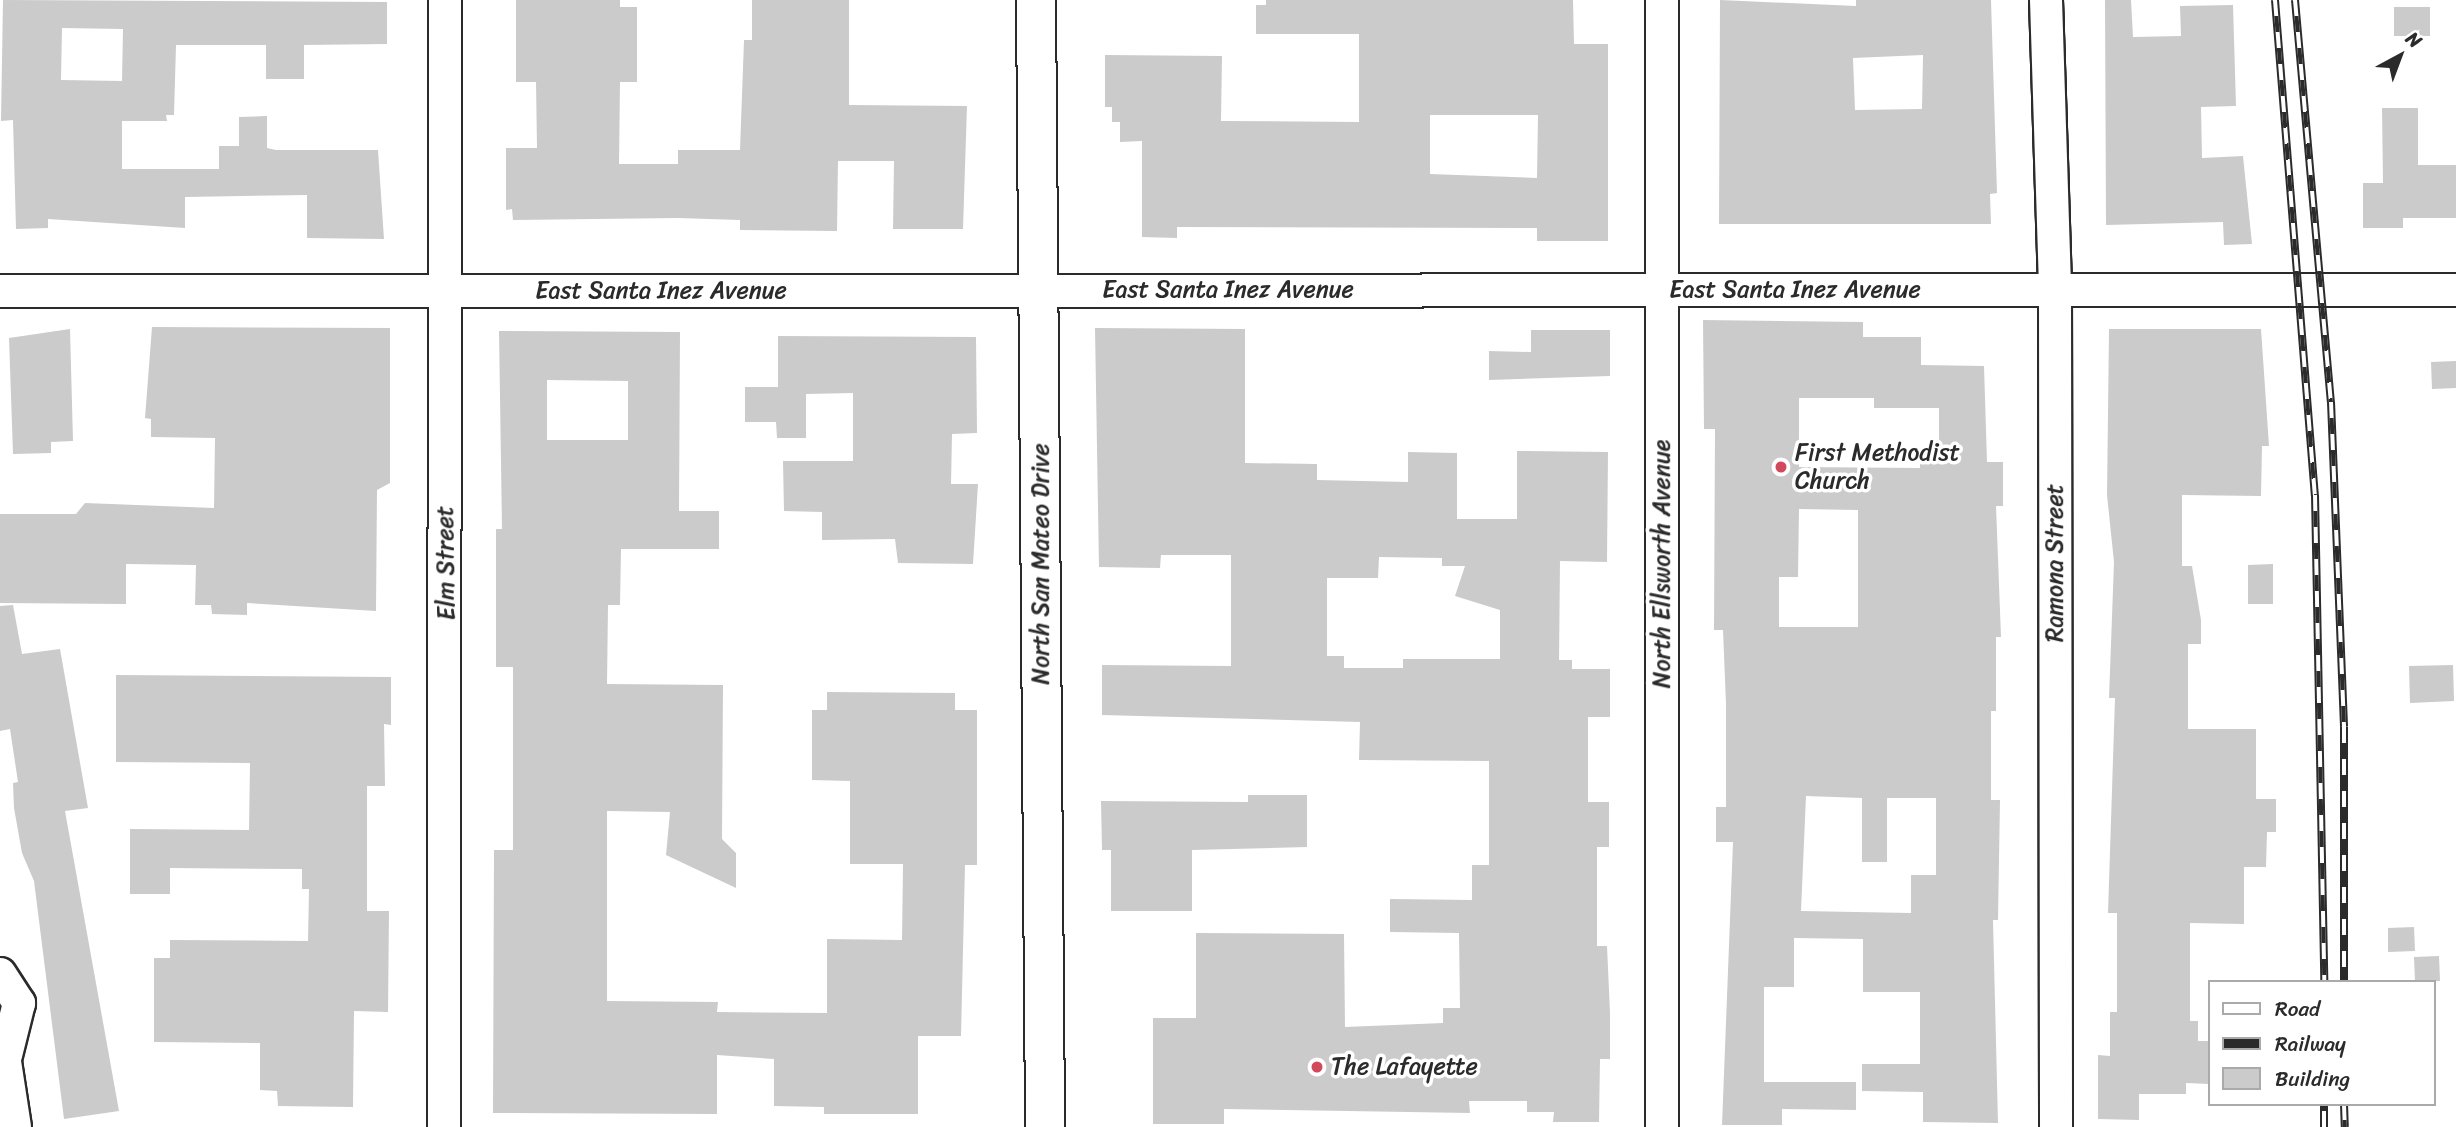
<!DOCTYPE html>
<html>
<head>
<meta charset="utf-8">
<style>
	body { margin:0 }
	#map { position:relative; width:2456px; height:1127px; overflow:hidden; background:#fff; font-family:Sriracha,sans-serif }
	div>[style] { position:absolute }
	.building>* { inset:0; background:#cbcbcb }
	.roads { filter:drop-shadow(2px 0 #2b2b2b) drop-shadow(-2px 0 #2b2b2b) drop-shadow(0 2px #2b2b2b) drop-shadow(0 -2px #2b2b2b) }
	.minor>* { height:32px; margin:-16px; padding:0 16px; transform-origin:16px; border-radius:16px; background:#fff }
	.secondary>* { height:38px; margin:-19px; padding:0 19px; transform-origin:19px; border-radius:19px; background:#fff }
	.rail>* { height:8px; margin-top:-4px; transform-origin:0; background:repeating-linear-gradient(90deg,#fff 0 16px,#2b2b2b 0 32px); box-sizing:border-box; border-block:2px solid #2b2b2b }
	.dots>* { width:19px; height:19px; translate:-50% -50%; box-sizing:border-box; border:4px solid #fff; border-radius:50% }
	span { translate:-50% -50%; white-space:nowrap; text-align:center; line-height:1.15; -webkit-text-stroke:7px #fff; paint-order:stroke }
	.street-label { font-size:24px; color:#2b2b2b }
	.poi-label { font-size:24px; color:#2b2b2b }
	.left { translate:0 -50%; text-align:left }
	.legend { position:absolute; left:2208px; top:980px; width:228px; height:126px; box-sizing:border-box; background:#fff; border:2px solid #aaa; margin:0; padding:9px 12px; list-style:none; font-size:21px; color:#2b2b2b }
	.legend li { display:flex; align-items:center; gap:14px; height:35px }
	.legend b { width:35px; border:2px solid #aaa }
	.north { position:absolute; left:2365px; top:21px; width:70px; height:70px; -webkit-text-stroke:5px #fff; paint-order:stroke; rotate:41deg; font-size:19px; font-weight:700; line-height:28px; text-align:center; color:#2b2b2b }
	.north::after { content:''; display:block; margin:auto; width:24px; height:32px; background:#2b2b2b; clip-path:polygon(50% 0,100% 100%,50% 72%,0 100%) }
</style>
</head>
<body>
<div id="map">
	<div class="building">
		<div style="clip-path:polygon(evenodd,3px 0,387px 2px,387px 44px,304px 45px,304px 79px,266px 79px,266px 45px,176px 45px,174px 115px,166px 115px,167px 121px,122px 121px,122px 169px,219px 169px,219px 146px,239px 146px,239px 117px,267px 116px,267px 148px,276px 150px,378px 150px,384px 239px,307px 238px,307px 195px,185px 197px,185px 228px,48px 219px,48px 228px,16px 229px,13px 120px,1px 121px,3px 0,62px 28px,123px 29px,122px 81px,61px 80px,62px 28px)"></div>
		<div style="clip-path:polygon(516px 0,620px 0,620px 7px,637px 7px,637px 82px,620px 82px,619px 164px,678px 164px,678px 150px,740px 150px,744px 40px,752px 40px,752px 0,849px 0,849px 105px,967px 106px,963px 229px,893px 229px,894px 161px,838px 161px,837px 231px,740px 230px,740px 220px,678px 218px,513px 220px,512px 209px,506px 210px,506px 148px,537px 148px,536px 82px,516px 82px)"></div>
		<div style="clip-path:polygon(evenodd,1266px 0,1573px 0,1574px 44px,1608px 44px,1608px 241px,1537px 241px,1537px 228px,1177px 227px,1177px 238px,1142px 237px,1142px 141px,1120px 142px,1120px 122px,1112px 122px,1112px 107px,1105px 107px,1105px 55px,1222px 56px,1221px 121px,1359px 122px,1359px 34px,1256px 34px,1256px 5px,1266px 5px,1266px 0,1430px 115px,1538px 115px,1537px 178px,1430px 174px,1430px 115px)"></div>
		<div style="clip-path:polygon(evenodd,1720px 0,1856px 6px,1856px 0,1991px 0,1997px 193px,1990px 194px,1991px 224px,1719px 224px,1720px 0,1923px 55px,1922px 109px,1855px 110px,1853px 58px,1923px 55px)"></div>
		<div style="clip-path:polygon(2105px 0,2131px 0,2133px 37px,2181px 36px,2180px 6px,2233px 5px,2236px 106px,2201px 107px,2202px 158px,2243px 156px,2252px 244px,2224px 245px,2223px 222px,2106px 225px)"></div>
		<div style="clip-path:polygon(2394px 7px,2430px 7px,2430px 36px,2394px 36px)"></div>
		<div style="clip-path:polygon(2382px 108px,2418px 108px,2418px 165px,2456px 165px,2456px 218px,2403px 218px,2403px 228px,2363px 228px,2363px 183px,2383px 183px)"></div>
		<div style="clip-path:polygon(evenodd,1703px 320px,1863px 322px,1863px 337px,1921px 337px,1921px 365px,1984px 366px,1987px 462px,2003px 462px,2003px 506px,1996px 506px,2001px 637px,1996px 637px,1996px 711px,1991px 711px,1991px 800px,2000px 800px,1998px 920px,1993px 920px,1998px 1123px,1923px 1122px,1923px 1092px,1862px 1091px,1862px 1064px,1920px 1064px,1920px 992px,1863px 992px,1863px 939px,1794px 938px,1794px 987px,1764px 987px,1764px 1082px,1856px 1082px,1856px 1110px,1782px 1109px,1782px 1125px,1722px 1125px,1733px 842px,1716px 842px,1716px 807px,1726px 807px,1726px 704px,1723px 630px,1714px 630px,1715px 429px,1704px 429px,1703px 320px,1799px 398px,1874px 398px,1874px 408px,1939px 408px,1939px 462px,1920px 461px,1920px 468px,1799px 467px,1799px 398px,1703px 320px,1799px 509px,1858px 510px,1858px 627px,1779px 627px,1779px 577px,1798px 577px,1799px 509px,1703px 320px,1806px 796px,1862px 798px,1862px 862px,1887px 862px,1887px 798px,1936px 798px,1936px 875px,1911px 875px,1911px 913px,1801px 911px,1806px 796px)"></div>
		<div style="clip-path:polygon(152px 327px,390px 328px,390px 483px,377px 490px,376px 611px,247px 603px,247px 615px,212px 614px,211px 605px,195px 605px,196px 565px,126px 564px,126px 604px,0 603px,0 514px,76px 514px,85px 503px,214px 508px,215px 438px,151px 437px,151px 419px,145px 418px)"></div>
		<div style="clip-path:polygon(evenodd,1095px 328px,1245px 329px,1245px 463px,1317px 464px,1317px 480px,1408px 482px,1408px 452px,1457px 453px,1457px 519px,1517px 519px,1517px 451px,1608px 452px,1607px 562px,1560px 561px,1559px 660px,1572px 660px,1572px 669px,1610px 669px,1610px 717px,1588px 717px,1588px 802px,1609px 802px,1609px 847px,1597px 847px,1597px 946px,1607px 946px,1610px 1013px,1610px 1059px,1600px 1059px,1599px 1122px,1553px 1122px,1554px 1112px,1527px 1112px,1527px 1101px,1469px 1101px,1470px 1113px,1224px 1109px,1224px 1124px,1153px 1124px,1153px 1018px,1196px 1018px,1196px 933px,1344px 934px,1345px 1027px,1443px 1023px,1443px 1008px,1460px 1008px,1459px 933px,1390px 932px,1390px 899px,1472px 900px,1472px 865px,1489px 865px,1489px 761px,1359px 760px,1360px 722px,1102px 715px,1102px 665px,1231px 666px,1231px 555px,1161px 555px,1160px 568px,1099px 567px,1095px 328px,1379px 557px,1442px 558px,1442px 566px,1465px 566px,1455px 596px,1500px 610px,1500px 659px,1403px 659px,1403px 668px,1344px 668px,1344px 656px,1327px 656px,1327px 578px,1378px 578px,1379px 557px)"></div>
		<div style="clip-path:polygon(70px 329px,73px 441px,51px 442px,51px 453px,13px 454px,9px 338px)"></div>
		<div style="clip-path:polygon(2109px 329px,2261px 329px,2269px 446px,2262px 446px,2261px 496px,2182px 495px,2182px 566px,2192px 566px,2201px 620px,2201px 644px,2188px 644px,2188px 729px,2256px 729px,2256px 799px,2276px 799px,2276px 832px,2267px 832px,2266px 867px,2244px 867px,2244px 924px,2190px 923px,2190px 1021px,2198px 1021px,2198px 1041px,2209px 1041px,2209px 1084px,2186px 1083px,2186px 1094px,2139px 1094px,2139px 1120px,2098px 1119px,2098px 1055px,2110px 1056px,2110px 1012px,2117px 1012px,2117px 913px,2108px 913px,2115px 698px,2109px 698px,2114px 562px,2107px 495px)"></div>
		<div style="clip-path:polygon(1531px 330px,1610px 330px,1610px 376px,1489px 380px,1489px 351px,1531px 352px)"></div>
		<div style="clip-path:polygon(evenodd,499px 331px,680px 332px,679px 511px,719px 511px,719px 549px,621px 549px,620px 605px,608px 605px,607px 684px,723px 685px,722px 839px,736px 853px,736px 888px,666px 855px,670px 812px,607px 811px,607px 1001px,718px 1002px,717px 1012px,827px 1013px,827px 939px,902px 940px,903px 864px,850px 864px,850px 781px,812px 780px,812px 710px,827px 710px,827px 692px,955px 693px,955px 710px,977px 710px,977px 865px,965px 865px,961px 1036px,918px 1036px,918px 1114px,824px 1114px,824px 1107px,774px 1106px,774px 1059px,717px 1055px,717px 1114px,493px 1113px,494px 850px,513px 850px,513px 667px,496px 667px,496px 529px,502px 529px,499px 331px,547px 380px,628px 381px,628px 440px,547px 440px,547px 380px)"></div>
		<div style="clip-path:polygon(778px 336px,976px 337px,977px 433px,952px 434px,951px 484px,978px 484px,973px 564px,898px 563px,895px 539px,822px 540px,822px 512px,784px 511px,783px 461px,853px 461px,853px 393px,806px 394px,806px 438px,777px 438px,776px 422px,745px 422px,745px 387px,778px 387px)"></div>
		<div style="clip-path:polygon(2456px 361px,2456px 388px,2432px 389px,2431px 362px)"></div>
		<div style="clip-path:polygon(2273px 564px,2273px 604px,2248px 604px,2248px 565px)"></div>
		<div style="clip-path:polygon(13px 605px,22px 654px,60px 649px,88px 808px,65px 811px,119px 1111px,64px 1119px,34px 881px,22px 853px,14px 808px,13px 783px,18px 782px,10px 729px,0 731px,0 606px)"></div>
		<div style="clip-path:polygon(2453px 665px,2454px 701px,2410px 703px,2409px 666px)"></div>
		<div style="clip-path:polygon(116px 675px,391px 677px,391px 725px,384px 724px,385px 786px,367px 786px,367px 911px,389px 911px,388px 1012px,354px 1011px,353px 1107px,278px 1106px,277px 1091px,260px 1090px,260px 1043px,154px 1042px,154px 958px,170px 958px,170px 940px,308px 941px,309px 889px,302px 889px,302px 869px,170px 868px,170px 894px,130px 894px,130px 829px,249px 830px,250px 763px,116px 762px)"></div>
		<div style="clip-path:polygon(1248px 795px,1307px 795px,1307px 847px,1192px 850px,1192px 911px,1111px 911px,1111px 850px,1102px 850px,1101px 801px,1248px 802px)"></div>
		<div style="clip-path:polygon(2414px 927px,2415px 951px,2388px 952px,2388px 928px)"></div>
		<div style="clip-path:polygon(2439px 956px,2440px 981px,2415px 982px,2414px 957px)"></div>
	</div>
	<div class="roads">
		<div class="minor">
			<div style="left:1662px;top:0;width:1127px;rotate:90deg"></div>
			<div style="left:2046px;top:0;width:290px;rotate:88.2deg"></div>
			<div style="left:2055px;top:290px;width:837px;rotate:89.93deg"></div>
			<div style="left:0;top:291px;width:2456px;rotate:-0.02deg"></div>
			<div style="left:0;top:974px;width:35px;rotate:57deg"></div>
			<div style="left:19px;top:1003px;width:54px;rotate:104deg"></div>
			<div style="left:0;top:1029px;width:99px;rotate:81.3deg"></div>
			<div style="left:444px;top:1127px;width:1127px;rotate:-89.95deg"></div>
		</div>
		<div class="secondary">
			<div style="left:1036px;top:0;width:1127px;rotate:89.54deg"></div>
		</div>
	</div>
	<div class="rail">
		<div style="left:2275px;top:0;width:497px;rotate:85.4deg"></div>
		<div style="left:2315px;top:495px;width:487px;rotate:88.9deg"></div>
		<div style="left:2295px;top:0;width:404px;rotate:84.9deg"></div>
		<div style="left:2331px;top:402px;width:325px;rotate:87.7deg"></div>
		<div style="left:2344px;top:727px;width:255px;rotate:90deg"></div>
		<div style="left:2344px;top:1104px;width:23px;rotate:88deg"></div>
		<div style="left:2324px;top:1127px;width:23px;rotate:-90deg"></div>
	</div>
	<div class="dots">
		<div style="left:1781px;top:467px;background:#d1495b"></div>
		<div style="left:1317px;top:1067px;background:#d1495b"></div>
	</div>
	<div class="street-label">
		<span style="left:1228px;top:290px">East Santa Inez Avenue</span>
		<span style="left:1795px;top:290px">East Santa Inez Avenue</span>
		<span style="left:661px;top:291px">East Santa Inez Avenue</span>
		<span style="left:446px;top:563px;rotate:-91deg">Elm Street</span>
		<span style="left:2055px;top:563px;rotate:-90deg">Ramona Street</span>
		<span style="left:1041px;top:564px;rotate:-90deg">North San Mateo Drive</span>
		<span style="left:1662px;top:564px;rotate:-90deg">North Ellsworth Avenue</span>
	</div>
	<div class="poi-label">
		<span class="left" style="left:1795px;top:467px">First Methodist<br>Church</span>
		<span class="left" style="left:1331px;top:1067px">The Lafayette</span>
	</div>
	<ul class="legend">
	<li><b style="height:9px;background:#fff"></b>Road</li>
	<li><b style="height:9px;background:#2b2b2b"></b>Railway</li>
	<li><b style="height:19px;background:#cbcbcb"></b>Building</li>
	</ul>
	<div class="north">N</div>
</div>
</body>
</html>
